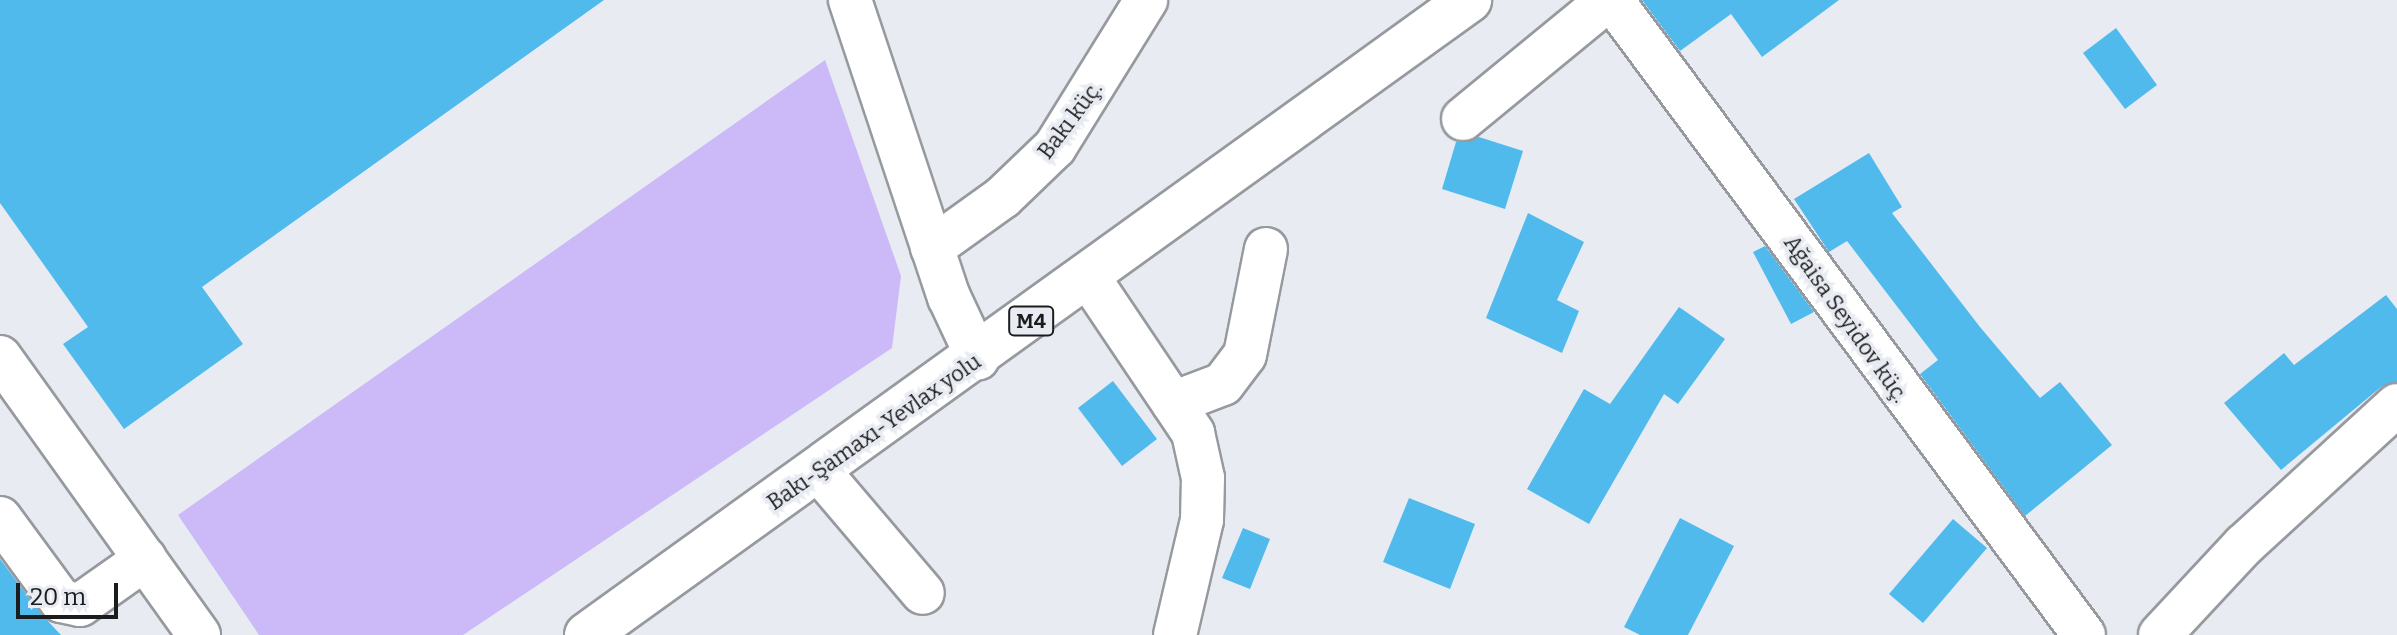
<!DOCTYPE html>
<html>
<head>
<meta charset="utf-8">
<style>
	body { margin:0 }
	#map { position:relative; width:2397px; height:635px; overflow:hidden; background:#e8ecf2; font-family:Bitter,serif }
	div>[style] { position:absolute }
	.green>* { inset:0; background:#ccb9f8 }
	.building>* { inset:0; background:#51baec }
	.roads { filter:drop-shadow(2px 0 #969a9f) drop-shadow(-2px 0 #969a9f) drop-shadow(0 2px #969a9f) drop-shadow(0 -2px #969a9f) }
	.minor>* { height:42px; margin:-21px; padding:0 21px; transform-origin:21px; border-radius:21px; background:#fff }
	.highway>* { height:44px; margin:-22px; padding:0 22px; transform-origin:22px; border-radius:22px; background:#fff }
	span { translate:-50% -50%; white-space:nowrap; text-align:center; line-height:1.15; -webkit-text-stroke:7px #e8ecf2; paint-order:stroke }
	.shield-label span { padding:2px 6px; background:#e8ecf2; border:2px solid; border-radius:6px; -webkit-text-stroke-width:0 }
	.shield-label { font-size:20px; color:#1b1c1e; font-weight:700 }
	.street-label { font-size:22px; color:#1b1c1e }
	.scale { position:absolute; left:16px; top:583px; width:102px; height:36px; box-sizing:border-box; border:4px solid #1b1c1e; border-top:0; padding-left:10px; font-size:24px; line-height:28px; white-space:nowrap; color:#1b1c1e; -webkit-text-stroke:6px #e8ecf2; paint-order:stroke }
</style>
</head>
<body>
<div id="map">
	<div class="green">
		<div style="clip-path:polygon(825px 60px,901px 276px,892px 348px,463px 635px,259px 635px,178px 515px)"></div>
	</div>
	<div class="building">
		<div style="clip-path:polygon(0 0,604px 0,202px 287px,243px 344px,124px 429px,63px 344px,88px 327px,0 203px)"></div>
		<div style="clip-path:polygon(1642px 0,1839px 0,1762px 57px,1731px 14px,1680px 51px)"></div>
		<div style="clip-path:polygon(2116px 28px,2157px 85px,2125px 109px,2083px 53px)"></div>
		<div style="clip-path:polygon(1479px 137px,1523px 151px,1505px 209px,1442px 189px,1456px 142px)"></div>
		<div style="clip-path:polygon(1869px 153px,1902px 207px,1892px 213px,1980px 327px,2040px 398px,2060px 382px,2112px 445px,2025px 516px,1920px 374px,1938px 360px,1847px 241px,1829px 252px,1794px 199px)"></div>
		<div style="clip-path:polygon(1528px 213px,1584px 242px,1557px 300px,1579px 311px,1562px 353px,1486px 318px)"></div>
		<div style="clip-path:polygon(1765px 246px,1814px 312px,1791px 324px,1753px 252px)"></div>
		<div style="clip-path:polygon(2386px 295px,2397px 309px,2397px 382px,2381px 387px,2281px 470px,2224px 403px,2284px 353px,2294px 365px)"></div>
		<div style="clip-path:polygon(1679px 307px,1725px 339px,1678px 404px,1664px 394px,1589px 524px,1527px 489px,1584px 389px,1610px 404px)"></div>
		<div style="clip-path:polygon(1113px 381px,1157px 439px,1122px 466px,1078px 408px)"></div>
		<div style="clip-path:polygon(1409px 498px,1475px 524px,1450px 589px,1383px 562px)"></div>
		<div style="clip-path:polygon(1680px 518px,1734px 546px,1688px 635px,1640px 635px,1624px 627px)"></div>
		<div style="clip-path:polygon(1953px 519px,1987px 548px,1923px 623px,1889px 594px)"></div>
		<div style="clip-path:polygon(1243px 528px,1270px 539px,1250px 589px,1222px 578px)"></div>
		<div style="clip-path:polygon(0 559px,42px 615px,61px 635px,0 635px)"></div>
	</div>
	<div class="roads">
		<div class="minor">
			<div style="left:850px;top:0;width:313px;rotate:71.6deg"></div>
			<div style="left:949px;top:297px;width:68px;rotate:64.9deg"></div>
			<div style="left:1612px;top:0;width:791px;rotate:53.38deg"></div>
			<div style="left:1463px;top:119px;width:188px;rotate:-39.4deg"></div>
			<div style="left:932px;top:248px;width:87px;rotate:-35.7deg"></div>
			<div style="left:1003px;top:197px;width:72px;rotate:-43.9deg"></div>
			<div style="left:1055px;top:147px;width:173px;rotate:-58.2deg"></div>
			<div style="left:1089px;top:278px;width:187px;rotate:56.1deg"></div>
			<div style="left:1193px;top:433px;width:46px;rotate:77.5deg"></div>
			<div style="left:1203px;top:478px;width:42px;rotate:91.4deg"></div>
			<div style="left:1202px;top:520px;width:118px;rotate:103.2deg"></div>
			<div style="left:0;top:357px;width:342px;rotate:54.4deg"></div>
			<div style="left:1173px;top:403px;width:53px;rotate:-20.8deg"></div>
			<div style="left:1223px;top:384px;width:36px;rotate:-53deg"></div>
			<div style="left:1245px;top:355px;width:108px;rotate:-78.8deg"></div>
			<div style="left:819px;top:471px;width:160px;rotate:49.6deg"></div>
			<div style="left:0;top:518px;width:103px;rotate:53.7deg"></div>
			<div style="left:61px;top:601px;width:19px;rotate:12deg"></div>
			<div style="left:80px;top:605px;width:80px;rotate:-35.3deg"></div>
			<div style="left:2160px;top:635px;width:123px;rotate:-47deg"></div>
			<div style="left:2244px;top:545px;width:207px;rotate:-42.5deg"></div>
		</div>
		<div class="highway">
			<div style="left:587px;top:635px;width:1087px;rotate:-35.75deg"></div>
		</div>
	</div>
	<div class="shield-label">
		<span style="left:1031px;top:321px">M4</span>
	</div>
	<div class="street-label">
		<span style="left:1070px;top:120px;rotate:-53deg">Bakı küç.</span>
		<span style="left:1846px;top:319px;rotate:55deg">Ağaisa Seyidov küç.</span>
		<span style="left:874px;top:432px;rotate:-35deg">Bakı-Şamaxı-Yevlax yolu</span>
	</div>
	<div class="scale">20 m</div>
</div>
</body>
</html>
